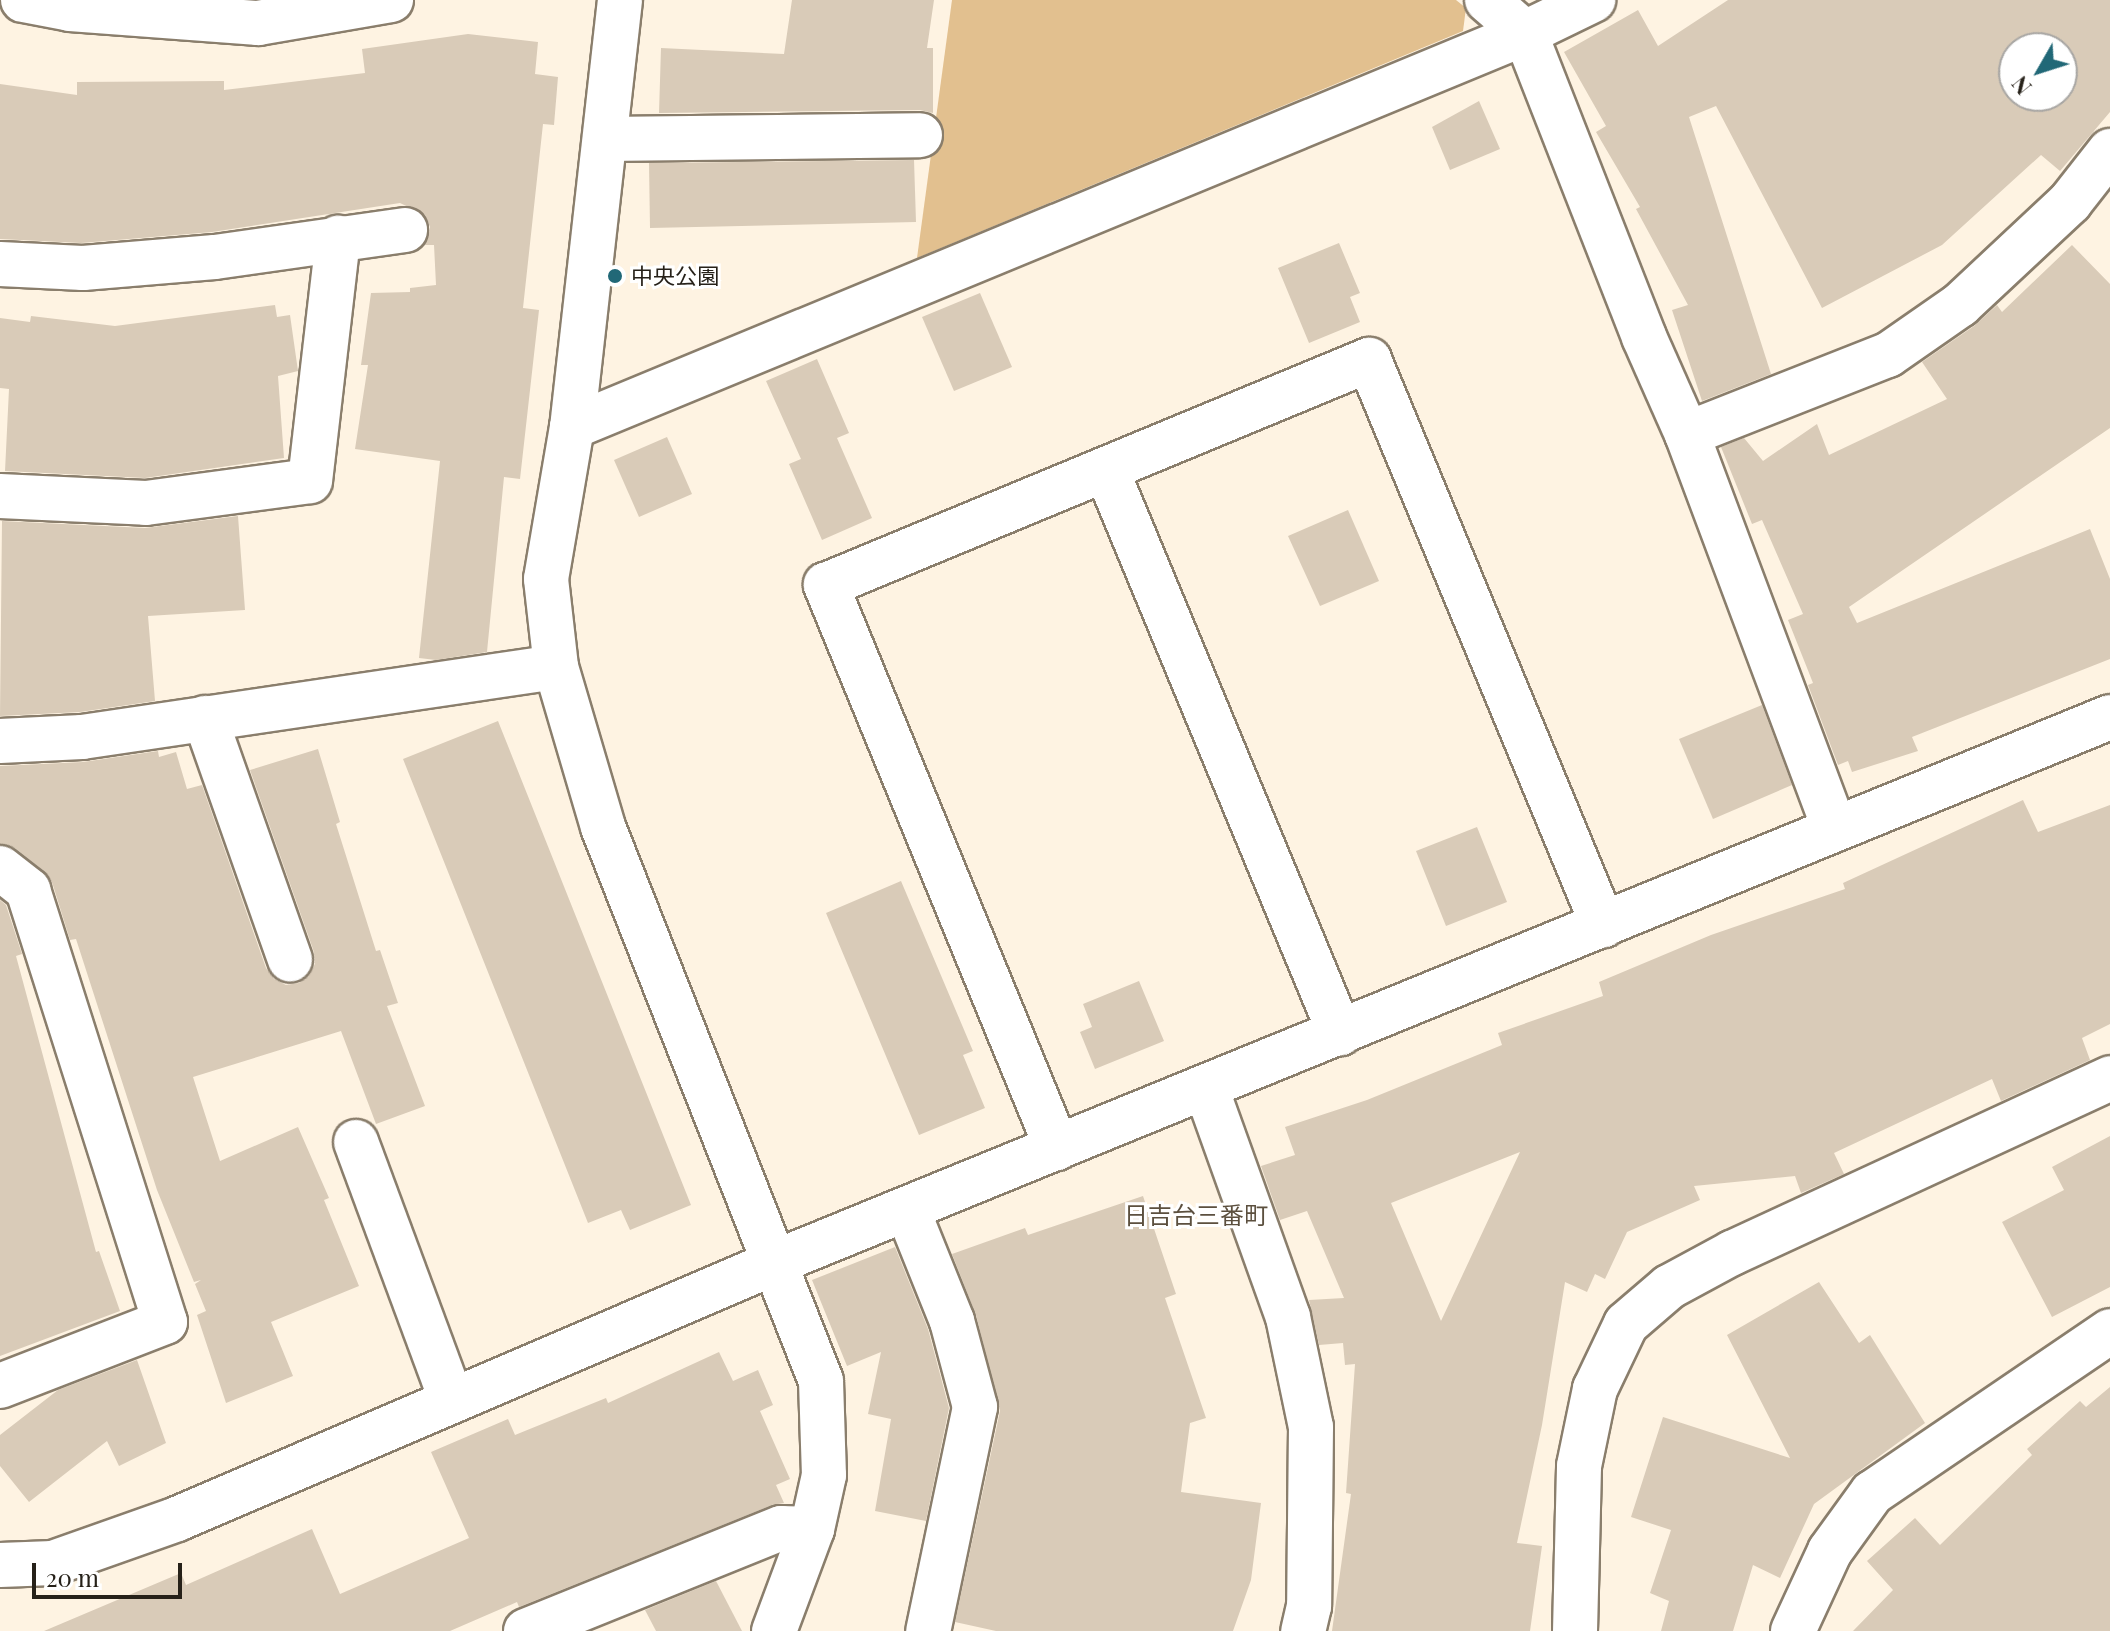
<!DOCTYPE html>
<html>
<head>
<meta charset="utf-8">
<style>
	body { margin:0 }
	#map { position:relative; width:2110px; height:1631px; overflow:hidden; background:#fef3e2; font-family:"Playfair Display","Noto Sans JP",serif }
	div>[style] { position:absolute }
	.green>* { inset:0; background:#e2c08f }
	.building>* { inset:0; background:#d9cbb8 }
	.roads { filter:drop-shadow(2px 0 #8a7e6c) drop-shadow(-2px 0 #8a7e6c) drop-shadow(0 2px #8a7e6c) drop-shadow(0 -2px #8a7e6c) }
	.minor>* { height:44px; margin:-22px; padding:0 22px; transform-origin:22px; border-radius:22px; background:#fff }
	.dots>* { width:22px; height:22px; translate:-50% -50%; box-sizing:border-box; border:4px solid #fff; border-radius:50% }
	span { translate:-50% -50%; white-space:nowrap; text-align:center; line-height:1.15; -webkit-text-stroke:6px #fff; paint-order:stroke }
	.poi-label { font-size:22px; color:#262119 }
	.left { translate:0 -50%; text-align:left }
	.neighbourhood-label { font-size:24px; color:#5c503f }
	.north { position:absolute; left:1998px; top:32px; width:80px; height:80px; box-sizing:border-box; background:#fff; border:2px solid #a8a6a3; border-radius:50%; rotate:231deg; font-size:22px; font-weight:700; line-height:32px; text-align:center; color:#262119 }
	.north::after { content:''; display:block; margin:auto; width:28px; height:36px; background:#216877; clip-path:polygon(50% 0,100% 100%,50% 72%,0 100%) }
	.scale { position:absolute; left:32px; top:1563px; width:150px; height:36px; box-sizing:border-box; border:4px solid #262119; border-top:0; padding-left:10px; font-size:24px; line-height:28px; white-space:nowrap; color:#262119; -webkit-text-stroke:6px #fff; paint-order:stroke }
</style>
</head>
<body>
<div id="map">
	<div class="green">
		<div style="clip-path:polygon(952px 0,1456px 0,1466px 8px,1463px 31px,917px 258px)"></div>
	</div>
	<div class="building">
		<div style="clip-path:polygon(792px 0,934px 0,927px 48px,933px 48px,933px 113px,920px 110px,659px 113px,661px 48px,784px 54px)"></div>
		<div style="clip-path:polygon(evenodd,1728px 0,2110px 0,2110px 112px,2060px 171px,2041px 155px,1942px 245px,1822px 308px,1716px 106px,1689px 117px,1771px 374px,1702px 401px,1672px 310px,1688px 305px,1636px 209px,1640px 207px,1596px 132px,1606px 126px,1564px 52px,1638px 10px,1658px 46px,1728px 0,2014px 48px,2062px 48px,2062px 96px,2014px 96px,2014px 48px)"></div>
		<div style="clip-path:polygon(468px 34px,538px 42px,535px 74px,558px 77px,554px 125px,543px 124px,523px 308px,539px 310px,520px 479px,504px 477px,487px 652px,436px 660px,419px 658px,440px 461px,355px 449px,368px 365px,361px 365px,371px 293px,410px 292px,410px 288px,436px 285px,434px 245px,424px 245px,430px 227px,425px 215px,400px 203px,212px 232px,81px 243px,0 239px,0 84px,77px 95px,77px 82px,224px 81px,224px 90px,365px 73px,362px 49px)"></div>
		<div style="clip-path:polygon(1479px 101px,1500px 149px,1450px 170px,1432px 127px)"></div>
		<div style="clip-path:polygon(914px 160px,916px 222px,650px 228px,649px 163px)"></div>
		<div style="clip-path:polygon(1339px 243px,1360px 293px,1350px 297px,1360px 322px,1309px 343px,1278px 268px)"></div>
		<div style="clip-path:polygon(2072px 245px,2110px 284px,2110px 428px,1849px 607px,1857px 623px,2090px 529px,2110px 579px,2110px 659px,1912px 737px,1918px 751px,1852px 772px,1848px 761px,1838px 765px,1808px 685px,1813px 683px,1788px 620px,1803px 614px,1762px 520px,1752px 524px,1721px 447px,1744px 438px,1763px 461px,1817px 424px,1829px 455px,1947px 399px,1922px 362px,1974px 326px,1997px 305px,2002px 312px)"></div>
		<div style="clip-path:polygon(980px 293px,1012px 367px,954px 391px,922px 317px)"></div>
		<div style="clip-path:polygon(275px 305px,277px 317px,290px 315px,298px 371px,278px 376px,284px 458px,145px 478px,5px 471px,9px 389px,0 388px,0 318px,30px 322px,31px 316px,115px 326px)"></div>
		<div style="clip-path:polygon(817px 359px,849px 433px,837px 438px,872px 518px,822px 540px,789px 464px,801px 459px,766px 381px)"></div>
		<div style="clip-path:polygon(667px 437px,692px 494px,639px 517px,614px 460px)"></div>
		<div style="clip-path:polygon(1348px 510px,1379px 581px,1320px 606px,1288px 536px)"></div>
		<div style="clip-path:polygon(238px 516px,245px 610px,148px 616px,155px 701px,80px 712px,0 716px,2px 521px,145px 528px)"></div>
		<div style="clip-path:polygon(1762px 705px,1792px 785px,1713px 819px,1679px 739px)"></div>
		<div style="clip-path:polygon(498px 721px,691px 1205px,630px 1230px,621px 1210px,588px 1223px,403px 759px)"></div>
		<div style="clip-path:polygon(318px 749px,340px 822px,336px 824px,376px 951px,380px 950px,398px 1003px,387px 1006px,425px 1106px,376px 1124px,341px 1031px,193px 1077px,220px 1161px,298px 1127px,329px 1198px,324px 1200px,359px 1286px,271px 1322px,293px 1376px,226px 1403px,197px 1315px,206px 1311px,195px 1284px,201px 1280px,194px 1282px,157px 1190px,76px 939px,70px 940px,52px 882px,44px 871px,15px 848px,0 844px,0 766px,83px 762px,158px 751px,159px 757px,176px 752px,187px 789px,202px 785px,266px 968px,274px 979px,286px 985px,299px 983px,309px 976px,315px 964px,314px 952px,250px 770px)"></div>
		<div style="clip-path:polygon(evenodd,2023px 800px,2038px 832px,2110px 805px,2110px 1024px,2082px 1038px,2090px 1060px,2001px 1101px,1992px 1079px,1834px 1153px,1844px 1174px,1801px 1193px,1795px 1176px,1694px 1186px,1700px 1200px,1627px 1232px,1605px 1279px,1595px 1274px,1587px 1292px,1565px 1282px,1542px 1425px,1517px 1543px,1542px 1546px,1530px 1631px,1332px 1631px,1351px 1494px,1346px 1493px,1355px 1364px,1345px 1365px,1343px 1343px,1319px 1345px,1309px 1300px,1344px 1298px,1307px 1211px,1280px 1220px,1261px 1166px,1295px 1155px,1285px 1127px,1367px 1100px,1502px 1045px,1498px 1033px,1603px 996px,1599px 982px,1711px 935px,1845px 889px,1843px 883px,2023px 800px,1520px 1152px,1441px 1321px,1391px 1203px,1520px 1152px)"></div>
		<div style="clip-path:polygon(1477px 827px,1507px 902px,1446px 926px,1416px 851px)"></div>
		<div style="clip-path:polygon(901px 881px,973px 1051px,963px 1055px,985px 1108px,919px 1135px,826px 913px)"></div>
		<div style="clip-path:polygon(0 900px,6px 905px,22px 954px,16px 956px,96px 1252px,99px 1251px,120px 1311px,0 1356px)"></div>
		<div style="clip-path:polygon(1139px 981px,1164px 1041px,1095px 1069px,1080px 1032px,1092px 1027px,1083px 1004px)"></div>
		<div style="clip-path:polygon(2110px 1136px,2110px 1287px,2052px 1317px,2002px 1222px,2064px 1190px,2052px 1167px)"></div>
		<div style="clip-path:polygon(1143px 1196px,1176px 1294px,1165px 1298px,1206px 1418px,1190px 1423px,1181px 1492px,1261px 1503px,1251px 1580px,1233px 1631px,996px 1631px,955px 1622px,1000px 1411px,976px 1315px,952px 1254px,1025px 1228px,1028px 1235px)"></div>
		<div style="clip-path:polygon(895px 1247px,928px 1329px,949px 1408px,926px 1521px,875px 1511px,891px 1419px,868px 1414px,881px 1352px,847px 1366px,812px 1280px)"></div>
		<div style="clip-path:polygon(1819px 1282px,1859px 1343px,1870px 1335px,1925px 1423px,1814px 1504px,1780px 1578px,1753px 1565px,1733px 1631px,1661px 1631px,1669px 1601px,1650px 1593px,1671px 1530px,1631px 1517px,1663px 1417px,1790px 1458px,1727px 1335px)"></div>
		<div style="clip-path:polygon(719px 1352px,733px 1381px,758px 1370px,773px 1405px,760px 1411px,790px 1479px,776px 1485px,784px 1503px,772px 1505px,519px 1607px,517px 1602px,450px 1631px,44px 1631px,181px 1573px,186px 1585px,312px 1529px,340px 1594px,469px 1538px,431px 1452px,508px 1419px,515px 1435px,606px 1398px,608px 1403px)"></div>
		<div style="clip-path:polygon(137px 1360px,166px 1443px,119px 1466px,107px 1441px,29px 1502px,0 1466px,0 1435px,58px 1390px)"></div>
		<div style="clip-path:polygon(2110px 1387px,2110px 1631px,1853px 1631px,1893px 1590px,1867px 1561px,1915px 1518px,1940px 1545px,2032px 1455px,2027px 1449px,2080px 1401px,2086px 1407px)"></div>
		<div style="clip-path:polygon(716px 1581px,742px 1631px,656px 1631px,645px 1610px)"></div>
	</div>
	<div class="roads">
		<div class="minor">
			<div style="left:23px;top:0;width:48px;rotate:10.8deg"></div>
			<div style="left:70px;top:9px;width:189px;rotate:4.3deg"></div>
			<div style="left:258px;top:23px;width:135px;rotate:-9.8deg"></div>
			<div style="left:620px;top:0;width:430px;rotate:96.4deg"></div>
			<div style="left:572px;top:427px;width:154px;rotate:99.7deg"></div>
			<div style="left:546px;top:579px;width:89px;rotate:83.5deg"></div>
			<div style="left:556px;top:667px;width:167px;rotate:73.6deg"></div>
			<div style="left:603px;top:827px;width:595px;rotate:68.52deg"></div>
			<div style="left:821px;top:1381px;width:94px;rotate:88.2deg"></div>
			<div style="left:824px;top:1475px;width:55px;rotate:102.5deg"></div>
			<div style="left:812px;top:1529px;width:109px;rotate:110.4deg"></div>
			<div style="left:1487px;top:0;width:50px;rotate:41deg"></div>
			<div style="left:1525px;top:33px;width:326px;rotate:68.6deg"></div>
			<div style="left:1644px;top:337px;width:106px;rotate:66.1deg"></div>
			<div style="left:1687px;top:434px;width:422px;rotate:69.5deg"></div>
			<div style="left:605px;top:139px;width:315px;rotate:-0.7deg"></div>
			<div style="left:0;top:264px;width:83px;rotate:2.8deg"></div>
			<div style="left:83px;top:268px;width:132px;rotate:-4.8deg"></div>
			<div style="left:215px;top:257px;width:192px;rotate:-8.1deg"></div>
			<div style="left:572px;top:427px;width:1031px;rotate:-22.46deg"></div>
			<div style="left:1525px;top:33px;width:76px;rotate:-25.9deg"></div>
			<div style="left:1687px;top:434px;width:216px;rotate:-21.5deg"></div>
			<div style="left:1888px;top:355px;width:88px;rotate:-34.8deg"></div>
			<div style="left:1960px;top:305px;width:151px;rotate:-43.1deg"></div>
			<div style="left:2070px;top:202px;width:65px;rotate:-51.9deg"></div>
			<div style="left:1106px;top:469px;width:611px;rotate:67.47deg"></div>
			<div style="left:0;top:496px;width:146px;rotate:2.7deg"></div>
			<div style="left:146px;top:503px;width:165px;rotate:-7.6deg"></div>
			<div style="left:310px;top:481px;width:245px;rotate:-83.4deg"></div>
			<div style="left:205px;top:718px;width:256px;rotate:70.6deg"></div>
			<div style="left:0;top:741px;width:82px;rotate:-2.8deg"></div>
			<div style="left:82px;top:737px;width:479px;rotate:-8.4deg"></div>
			<div style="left:0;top:868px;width:36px;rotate:38deg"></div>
			<div style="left:28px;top:890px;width:453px;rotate:72.4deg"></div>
			<div style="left:165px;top:1322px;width:177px;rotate:158.8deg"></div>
			<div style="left:1206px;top:1088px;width:243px;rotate:70.3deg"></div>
			<div style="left:1288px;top:1317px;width:112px;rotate:78.2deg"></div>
			<div style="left:1311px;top:1427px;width:179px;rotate:90.6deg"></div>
			<div style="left:1309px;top:1606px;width:26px;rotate:103deg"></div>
			<div style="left:356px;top:1142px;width:276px;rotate:69.7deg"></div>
			<div style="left:1057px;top:1148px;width:609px;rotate:-112.31deg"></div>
			<div style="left:826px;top:585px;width:588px;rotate:-22.51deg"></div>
			<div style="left:1369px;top:360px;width:612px;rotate:67.5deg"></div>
			<div style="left:907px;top:1209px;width:121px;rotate:68.1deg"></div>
			<div style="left:952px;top:1321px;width:89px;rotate:75deg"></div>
			<div style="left:975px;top:1407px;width:229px;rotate:101.8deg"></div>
			<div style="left:0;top:1565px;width:53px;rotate:-2.2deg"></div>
			<div style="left:53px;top:1563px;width:132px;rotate:-19.5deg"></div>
			<div style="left:177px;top:1519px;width:652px;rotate:-23.22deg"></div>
			<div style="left:776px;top:1262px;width:1441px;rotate:-22.22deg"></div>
			<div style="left:526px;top:1631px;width:275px;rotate:-22deg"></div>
			<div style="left:781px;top:1528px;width:31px;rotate:2deg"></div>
			<div style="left:1575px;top:1631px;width:165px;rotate:-88.6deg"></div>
			<div style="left:1579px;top:1466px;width:79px;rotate:-78.3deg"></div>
			<div style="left:1595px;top:1389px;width:72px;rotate:-64.5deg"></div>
			<div style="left:1626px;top:1324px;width:57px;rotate:-40.7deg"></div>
			<div style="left:1669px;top:1287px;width:72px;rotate:-28.4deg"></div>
			<div style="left:1732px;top:1253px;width:417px;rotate:-24.8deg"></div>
			<div style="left:1793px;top:1631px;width:88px;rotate:-65.2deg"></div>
			<div style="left:1830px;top:1551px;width:72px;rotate:-54.1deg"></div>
			<div style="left:1872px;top:1493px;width:288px;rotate:-34.2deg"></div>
		</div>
	</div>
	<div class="dots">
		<div style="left:615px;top:276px;background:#216877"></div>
	</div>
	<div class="poi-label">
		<span class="left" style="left:631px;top:276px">中央公園</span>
	</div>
	<div class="neighbourhood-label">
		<span style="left:1196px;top:1215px">日吉台三番町</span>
	</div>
	<div class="north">N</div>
	<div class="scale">20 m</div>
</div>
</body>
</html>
